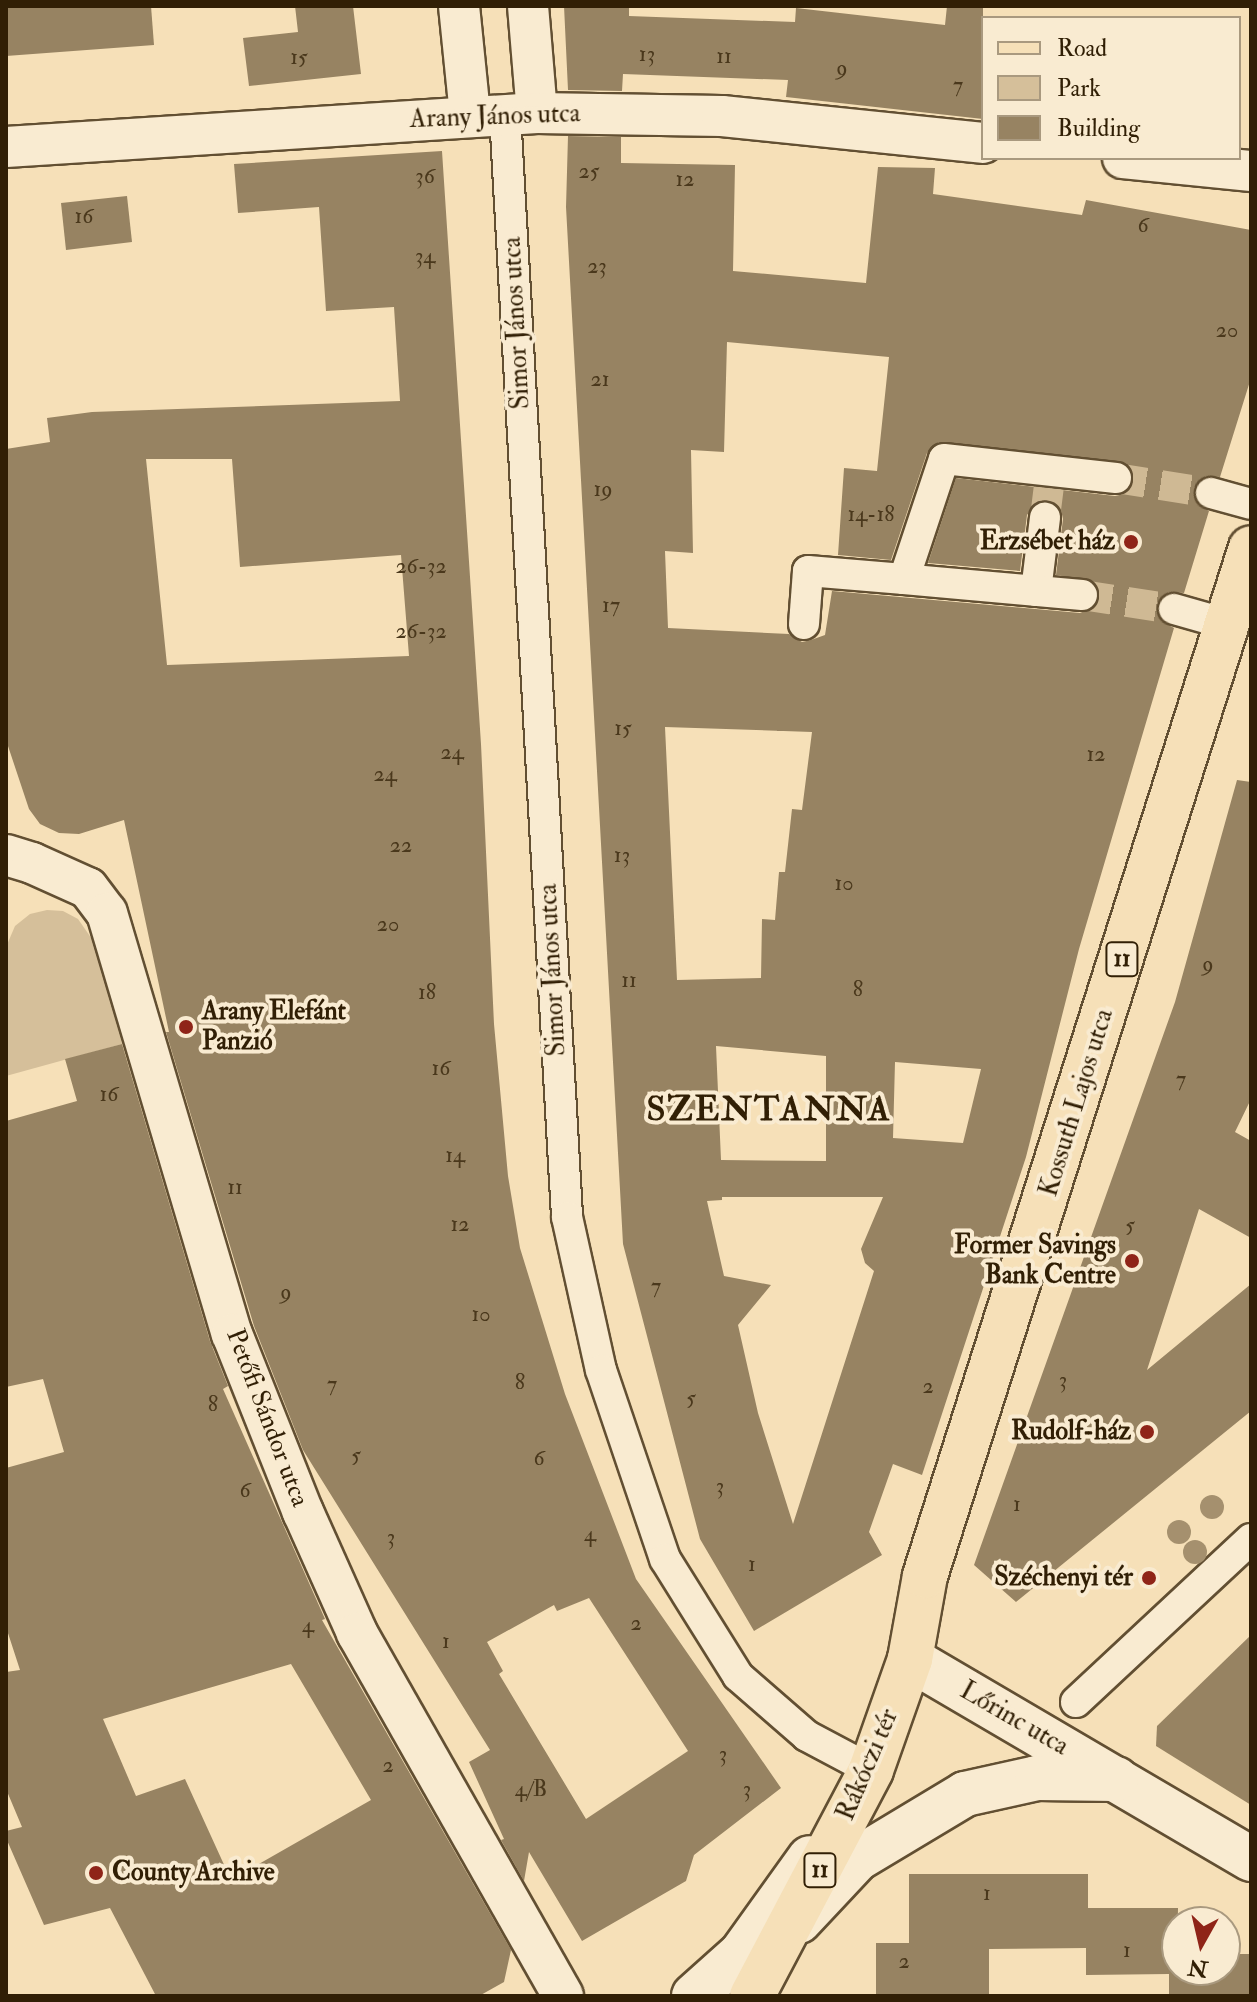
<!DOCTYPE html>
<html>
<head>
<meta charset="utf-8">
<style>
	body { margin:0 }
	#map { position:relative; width:1257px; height:2002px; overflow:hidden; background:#f6e0b8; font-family:"IM FELL Double Pica",serif }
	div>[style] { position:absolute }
	.green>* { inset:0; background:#d5bf9a }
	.building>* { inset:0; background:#978362 }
	.pedestrian-tunnel>* { height:30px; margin-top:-15px; transform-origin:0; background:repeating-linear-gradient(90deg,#cfb994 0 30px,transparent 0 45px) }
	.roads { filter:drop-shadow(2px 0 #624f32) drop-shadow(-2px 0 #624f32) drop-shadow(0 2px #624f32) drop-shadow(0 -2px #624f32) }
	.pedestrian>* { height:30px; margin:-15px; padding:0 15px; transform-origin:15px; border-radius:15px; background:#f9ebd1 }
	.minor>* { height:40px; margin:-20px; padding:0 20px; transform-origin:20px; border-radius:20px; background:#f9ebd1 }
	.tertiary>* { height:44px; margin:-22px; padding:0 22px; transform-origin:22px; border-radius:22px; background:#f9ebd1 }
	.secondary>* { height:44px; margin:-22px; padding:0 22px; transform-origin:22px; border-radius:22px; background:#f9ebd1 }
	.primary>* { height:44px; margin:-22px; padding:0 22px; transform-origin:22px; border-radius:22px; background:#f6e0b8 }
	.trees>* { width:24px; height:24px; margin:-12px; border-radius:50%; background:#a5906e }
	.dots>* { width:22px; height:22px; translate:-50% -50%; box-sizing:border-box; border:4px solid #f9ebd1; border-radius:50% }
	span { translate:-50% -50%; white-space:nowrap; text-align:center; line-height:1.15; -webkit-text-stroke:8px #f9ebd1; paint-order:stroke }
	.number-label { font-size:22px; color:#4a381c }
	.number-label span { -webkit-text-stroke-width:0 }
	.shield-label span { padding:2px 6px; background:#f9ebd1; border:2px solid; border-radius:6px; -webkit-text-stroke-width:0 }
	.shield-label { font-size:24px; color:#311f05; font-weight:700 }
	.street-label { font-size:26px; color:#311f05 }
	.poi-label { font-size:26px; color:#311f05; font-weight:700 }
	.right { translate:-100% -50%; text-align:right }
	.left { translate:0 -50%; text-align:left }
	.district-label { font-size:34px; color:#311f05; font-weight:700; letter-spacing:2px }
	.frame { position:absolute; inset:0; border:8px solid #311f05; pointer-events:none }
	.legend { position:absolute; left:981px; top:16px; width:260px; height:144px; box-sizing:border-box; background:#f9ebd1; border:2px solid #a9997f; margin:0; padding:10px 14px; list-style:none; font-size:24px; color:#311f05 }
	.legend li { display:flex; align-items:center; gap:16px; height:40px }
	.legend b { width:40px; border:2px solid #a9997f }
	.north { position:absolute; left:1161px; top:1906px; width:80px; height:80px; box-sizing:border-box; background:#f9ebd1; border:2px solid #a9997f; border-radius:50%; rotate:188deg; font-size:22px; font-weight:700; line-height:32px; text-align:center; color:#311f05 }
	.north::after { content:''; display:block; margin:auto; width:28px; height:36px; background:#8f2418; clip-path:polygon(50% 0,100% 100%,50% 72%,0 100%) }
</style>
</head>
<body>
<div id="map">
	<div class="green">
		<div style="clip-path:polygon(47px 910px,63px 911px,78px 919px,94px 942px,107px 977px,122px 1044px,6px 1076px,6px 947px,15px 926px,30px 914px)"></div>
	</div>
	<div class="building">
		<div style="clip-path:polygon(6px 6px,151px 6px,154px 45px,6px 56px)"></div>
		<div style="clip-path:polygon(295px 6px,353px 6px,361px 74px,249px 86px,243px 38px,298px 32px)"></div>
		<div style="clip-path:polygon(564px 6px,629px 6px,629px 16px,795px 22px,796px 8px,945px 25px,947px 6px,983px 6px,983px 119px,786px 97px,788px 80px,623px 74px,622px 91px,568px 90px)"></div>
		<div style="clip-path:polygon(evenodd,568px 136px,621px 137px,621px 163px,735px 165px,733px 271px,866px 283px,878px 167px,935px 168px,933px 194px,1082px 215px,1086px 200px,1251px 230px,1251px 378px,1220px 477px,1206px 476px,1194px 488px,1198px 505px,1209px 511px,1184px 593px,1169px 592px,1157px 603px,1161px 621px,1174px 628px,1079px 949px,1026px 1157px,922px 1475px,893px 1464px,869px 1532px,882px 1555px,754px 1631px,700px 1539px,623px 1244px,566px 207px,568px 136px,727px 342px,889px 357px,877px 471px,844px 468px,838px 555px,891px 560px,927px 453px,939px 442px,1126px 463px,1134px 481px,1124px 494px,1115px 496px,956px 478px,928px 563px,1020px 571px,1027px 515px,1037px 502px,1048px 500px,1061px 510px,1063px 519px,1056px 575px,1093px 581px,1100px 596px,1096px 606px,1080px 613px,832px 591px,825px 635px,811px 640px,802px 642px,789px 634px,668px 628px,665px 551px,693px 553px,691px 450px,724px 452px,727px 342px,568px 136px,665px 727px,812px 732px,802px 810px,792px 809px,785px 872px,779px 872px,775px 920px,762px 919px,761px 978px,677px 980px,665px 727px,568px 136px,716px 1046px,826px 1056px,826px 1161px,721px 1160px,716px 1046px,568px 136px,895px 1062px,981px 1069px,963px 1143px,893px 1138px,895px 1062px,568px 136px,722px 1197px,883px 1197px,861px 1249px,865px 1263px,874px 1271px,793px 1524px,758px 1413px,738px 1325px,771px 1285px,724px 1276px,707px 1201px,722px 1200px,722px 1197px)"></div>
		<div style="clip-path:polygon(evenodd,442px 151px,481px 744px,494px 1024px,508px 1176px,520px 1248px,565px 1394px,636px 1579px,781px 1788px,694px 1855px,686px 1881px,582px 1941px,529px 1852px,524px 1881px,501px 1840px,504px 1839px,469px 1762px,490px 1750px,303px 1450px,254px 1326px,166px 1032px,169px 1032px,124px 820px,79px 834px,59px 833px,40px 824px,29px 809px,6px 740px,6px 449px,50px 442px,47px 418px,92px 412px,400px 401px,394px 307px,326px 311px,319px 207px,238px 213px,234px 164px,442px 151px,146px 459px,232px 459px,240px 567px,401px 555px,409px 656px,167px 665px,146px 459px,442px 151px,589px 1598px,688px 1751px,586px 1819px,499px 1674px,503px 1671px,487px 1642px,554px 1605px,557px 1611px,589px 1598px)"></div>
		<div style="clip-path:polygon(127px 196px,132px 242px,66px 250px,61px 203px)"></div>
		<div style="clip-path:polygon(1237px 780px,1251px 782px,1251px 1099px,1235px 1132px,1251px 1141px,1251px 1238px,1199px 1209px,1147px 1370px,1251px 1284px,1251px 1411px,1016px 1602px,974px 1565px,1175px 1002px)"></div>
		<div style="clip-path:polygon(evenodd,122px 1044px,210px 1341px,228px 1386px,223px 1389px,325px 1619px,322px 1620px,511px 1950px,504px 1982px,479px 1996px,156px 1996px,110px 1908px,44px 1925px,6px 1838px,6px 1831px,22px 1827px,6px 1789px,6px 1672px,20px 1670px,6px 1627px,6px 1468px,64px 1452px,43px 1379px,6px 1387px,6px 1121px,77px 1101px,65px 1059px,122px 1044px,291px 1664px,371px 1800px,231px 1880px,185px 1779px,136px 1796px,103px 1719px,291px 1664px)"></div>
		<div style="clip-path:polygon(1251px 1635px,1251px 1805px,1156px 1746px,1157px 1726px)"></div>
		<div style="clip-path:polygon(909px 1874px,1088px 1874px,1088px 1908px,1178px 1908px,1177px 1970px,1225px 1970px,1225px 1954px,1251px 1954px,1251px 1996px,1169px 1996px,1169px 1974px,1086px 1975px,1086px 1948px,989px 1949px,989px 1996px,876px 1996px,876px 1943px,909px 1943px)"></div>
	</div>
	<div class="pedestrian-tunnel">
		<div style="left:1116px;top:478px;width:96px;rotate:9deg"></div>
		<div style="left:1045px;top:518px;width:31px;rotate:-83deg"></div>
		<div style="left:1082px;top:595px;width:93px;rotate:8.7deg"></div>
	</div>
	<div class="roads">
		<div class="pedestrian">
			<div style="left:505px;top:114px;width:1105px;rotate:86.78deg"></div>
			<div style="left:567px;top:1217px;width:157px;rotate:77.5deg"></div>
			<div style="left:601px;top:1370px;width:200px;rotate:71.3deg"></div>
			<div style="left:665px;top:1559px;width:138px;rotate:58deg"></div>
			<div style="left:738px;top:1676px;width:91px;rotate:41deg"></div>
			<div style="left:807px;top:1736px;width:72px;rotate:28deg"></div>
			<div style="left:1211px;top:493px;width:41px;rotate:15.4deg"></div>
			<div style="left:1036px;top:591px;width:74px;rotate:-83deg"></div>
			<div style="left:1082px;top:595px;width:179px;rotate:-174.9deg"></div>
			<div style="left:904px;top:579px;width:126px;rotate:-71.6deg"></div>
			<div style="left:944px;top:459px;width:173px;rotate:6.3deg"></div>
			<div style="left:1174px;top:609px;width:55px;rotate:15.8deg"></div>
			<div style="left:804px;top:624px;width:53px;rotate:-85.7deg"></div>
			<div style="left:808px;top:571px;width:96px;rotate:4.8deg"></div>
			<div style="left:1076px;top:1702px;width:239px;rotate:-43deg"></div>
		</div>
		<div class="minor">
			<div style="left:459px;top:6px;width:110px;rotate:84.2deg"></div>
			<div style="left:528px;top:6px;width:107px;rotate:85.2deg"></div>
			<div style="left:6px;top:147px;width:532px;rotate:-3.66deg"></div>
			<div style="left:537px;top:113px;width:185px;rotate:0.9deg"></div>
			<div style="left:722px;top:116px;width:262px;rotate:5.9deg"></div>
			<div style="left:1123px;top:158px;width:129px;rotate:5.8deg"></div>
			<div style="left:6px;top:855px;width:27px;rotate:17deg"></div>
			<div style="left:32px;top:863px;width:61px;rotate:24.1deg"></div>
			<div style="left:88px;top:888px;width:31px;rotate:53deg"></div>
			<div style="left:107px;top:913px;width:439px;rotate:73.5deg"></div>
			<div style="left:232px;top:1334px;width:192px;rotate:68.3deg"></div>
			<div style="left:303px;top:1512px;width:133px;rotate:65.9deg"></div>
			<div style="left:357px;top:1633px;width:417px;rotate:60.4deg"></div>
		</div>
		<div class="tertiary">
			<div style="left:910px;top:1659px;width:395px;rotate:30.4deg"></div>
			<div style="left:799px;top:1921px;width:85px;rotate:-46.9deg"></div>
			<div style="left:857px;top:1859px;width:126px;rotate:-31deg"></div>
			<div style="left:965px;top:1794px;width:74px;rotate:-12.5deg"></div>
			<div style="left:1037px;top:1778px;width:79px;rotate:0.7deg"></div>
		</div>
		<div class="secondary">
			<div style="left:694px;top:1996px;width:63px;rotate:-41.8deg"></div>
			<div style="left:741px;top:1954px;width:118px;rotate:-54.3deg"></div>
		</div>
		<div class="primary">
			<div style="left:752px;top:1996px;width:255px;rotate:-62.2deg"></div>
			<div style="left:871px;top:1770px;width:118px;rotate:-70.6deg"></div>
			<div style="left:910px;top:1659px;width:84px;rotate:-79.8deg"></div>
			<div style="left:925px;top:1576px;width:1078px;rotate:-72.41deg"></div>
		</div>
	</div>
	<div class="trees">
		<div style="left:1212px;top:1507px"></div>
		<div style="left:1179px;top:1532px"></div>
		<div style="left:1195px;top:1552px"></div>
	</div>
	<div class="dots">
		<div style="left:1131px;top:542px;background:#8f2418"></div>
		<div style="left:186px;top:1027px;background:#8f2418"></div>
		<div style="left:1132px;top:1261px;background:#8f2418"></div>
		<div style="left:1147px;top:1432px;background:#8f2418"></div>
		<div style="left:1149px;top:1578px;background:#8f2418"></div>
		<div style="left:96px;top:1873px;background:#8f2418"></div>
	</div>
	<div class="number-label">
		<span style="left:647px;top:55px">13</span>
		<span style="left:724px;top:57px">11</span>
		<span style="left:299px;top:58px">15</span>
		<span style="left:842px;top:69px">9</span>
		<span style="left:958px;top:86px">7</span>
		<span style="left:589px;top:172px">25</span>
		<span style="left:425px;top:177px">36</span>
		<span style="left:685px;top:180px">12</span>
		<span style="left:84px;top:217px">16</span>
		<span style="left:1143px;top:226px">6</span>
		<span style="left:425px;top:257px">34</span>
		<span style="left:597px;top:267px">23</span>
		<span style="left:1227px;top:331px">20</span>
		<span style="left:600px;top:380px">21</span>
		<span style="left:603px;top:490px">19</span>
		<span style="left:871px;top:515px">14-18</span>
		<span style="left:421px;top:567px">26-32</span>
		<span style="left:611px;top:606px">17</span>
		<span style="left:421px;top:632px">26-32</span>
		<span style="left:623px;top:729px">15</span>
		<span style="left:452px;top:753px">24</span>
		<span style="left:1096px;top:755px">12</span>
		<span style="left:385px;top:775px">24</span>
		<span style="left:401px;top:846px">22</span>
		<span style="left:622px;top:856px">13</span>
		<span style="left:844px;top:884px">10</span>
		<span style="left:388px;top:925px">20</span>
		<span style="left:1208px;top:965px">9</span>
		<span style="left:629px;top:981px">11</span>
		<span style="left:858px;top:990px">8</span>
		<span style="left:427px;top:993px">18</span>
		<span style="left:441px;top:1069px">16</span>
		<span style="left:1181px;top:1080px">7</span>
		<span style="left:109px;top:1095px">16</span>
		<span style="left:455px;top:1156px">14</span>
		<span style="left:235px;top:1188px">11</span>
		<span style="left:460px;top:1225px">12</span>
		<span style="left:1130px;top:1226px">5</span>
		<span style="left:656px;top:1287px">7</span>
		<span style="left:286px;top:1293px">9</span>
		<span style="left:481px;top:1315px">10</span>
		<span style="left:1063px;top:1381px">3</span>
		<span style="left:520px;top:1383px">8</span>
		<span style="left:332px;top:1385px">7</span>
		<span style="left:928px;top:1387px">2</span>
		<span style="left:691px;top:1399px">5</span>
		<span style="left:213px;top:1405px">8</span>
		<span style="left:356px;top:1456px">5</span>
		<span style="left:539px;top:1459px">6</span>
		<span style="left:720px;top:1487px">3</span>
		<span style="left:245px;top:1491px">6</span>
		<span style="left:1017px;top:1505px">1</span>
		<span style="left:590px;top:1535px">4</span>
		<span style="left:391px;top:1538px">3</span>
		<span style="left:752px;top:1565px">1</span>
		<span style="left:636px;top:1624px">2</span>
		<span style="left:308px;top:1626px">4</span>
		<span style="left:446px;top:1642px">1</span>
		<span style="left:723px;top:1755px">3</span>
		<span style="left:388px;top:1766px">2</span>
		<span style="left:531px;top:1790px">4/B</span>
		<span style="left:747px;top:1790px">3</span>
		<span style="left:987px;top:1894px">1</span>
		<span style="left:1127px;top:1951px">1</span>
		<span style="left:904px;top:1962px">2</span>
	</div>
	<div class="shield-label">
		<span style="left:1122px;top:959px">11</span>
		<span style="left:820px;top:1870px">11</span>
	</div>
	<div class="street-label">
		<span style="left:495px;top:117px;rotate:-2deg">Arany János utca</span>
		<span style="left:517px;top:323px;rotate:-93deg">Simor János utca</span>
		<span style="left:553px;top:970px;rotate:-93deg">Simor János utca</span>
		<span style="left:1077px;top:1103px;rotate:-73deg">Kossuth Lajos utca</span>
		<span style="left:267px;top:1418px;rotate:69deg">Petőfi Sándor utca</span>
		<span style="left:1014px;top:1719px;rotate:30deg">Lőrinc utca</span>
		<span style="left:868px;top:1765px;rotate:-67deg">Rákóczi tér</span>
	</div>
	<div class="poi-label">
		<span class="right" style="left:1115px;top:542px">Erzsébet ház</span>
		<span class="left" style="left:202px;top:1027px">Arany Elefánt<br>Panzió</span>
		<span class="right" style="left:1116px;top:1261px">Former Savings<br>Bank Centre</span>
		<span class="right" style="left:1131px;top:1432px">Rudolf-ház</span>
		<span class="right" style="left:1133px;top:1578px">Széchenyi tér</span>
		<span class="left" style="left:112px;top:1873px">County Archive</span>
	</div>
	<div class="district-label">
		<span style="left:769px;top:1110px">SZENTANNA</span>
	</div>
	<div class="frame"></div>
	<ul class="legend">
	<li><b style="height:10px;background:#f6e0b8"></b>Road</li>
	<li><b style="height:22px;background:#d5bf9a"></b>Park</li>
	<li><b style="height:22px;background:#978362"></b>Building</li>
	</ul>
	<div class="north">N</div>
</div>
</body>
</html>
